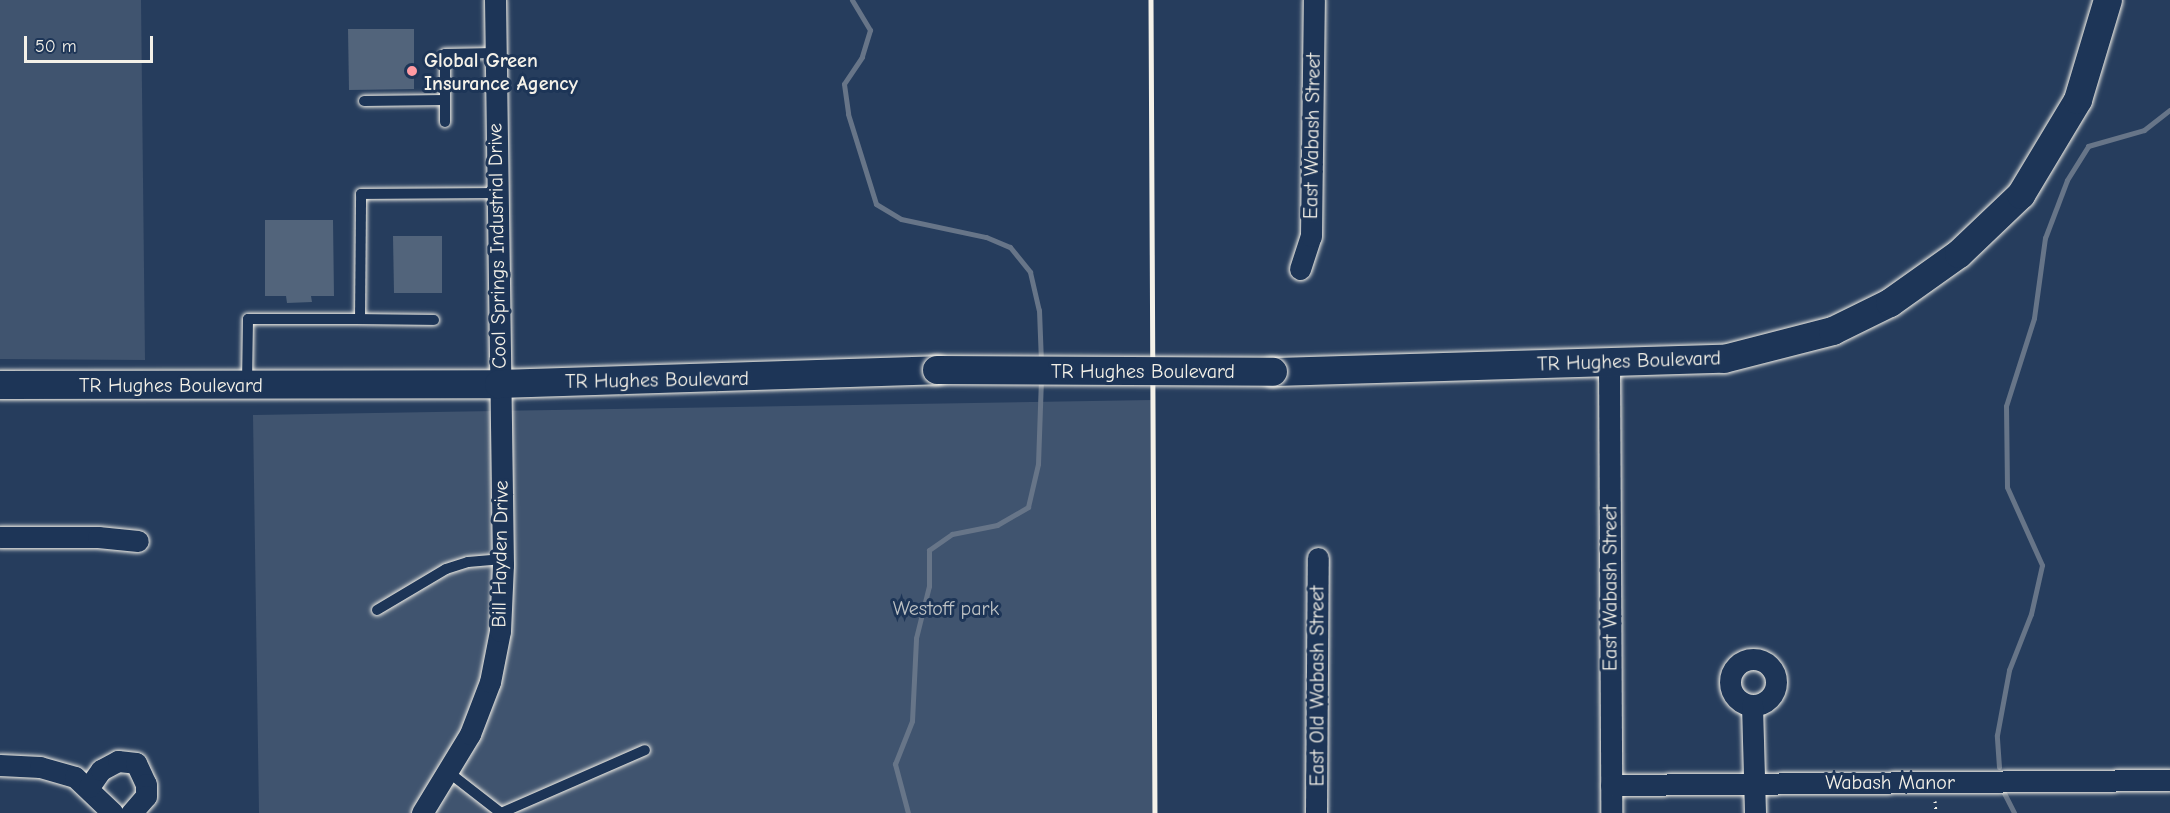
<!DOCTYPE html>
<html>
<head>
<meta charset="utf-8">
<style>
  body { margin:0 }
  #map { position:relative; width:2170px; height:813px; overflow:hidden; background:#263d5d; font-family:"Comic Neue",sans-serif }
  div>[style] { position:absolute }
  .green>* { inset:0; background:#40546f }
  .stream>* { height:5px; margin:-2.5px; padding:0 2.5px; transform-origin:2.5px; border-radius:2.5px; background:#677588 }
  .building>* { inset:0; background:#52647b }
  .path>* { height:3px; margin-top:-1.5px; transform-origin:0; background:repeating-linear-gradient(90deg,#f4f1e8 0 1.5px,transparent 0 6px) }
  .roads { filter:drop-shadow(0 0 2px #f4f1e8) drop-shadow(0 0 2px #f4f1e8) }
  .service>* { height:10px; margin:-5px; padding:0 5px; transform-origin:5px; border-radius:5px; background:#1d3557 }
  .minor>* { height:21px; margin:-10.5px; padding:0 10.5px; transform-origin:10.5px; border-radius:10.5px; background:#1d3557 }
  .minor>.ring { margin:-10.5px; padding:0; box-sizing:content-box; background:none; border:21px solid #1d3557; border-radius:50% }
  .secondary>* { height:28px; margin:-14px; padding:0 14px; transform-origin:14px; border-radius:14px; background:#1d3557 }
  .rail>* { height:4.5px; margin:-2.25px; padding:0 2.25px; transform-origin:2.25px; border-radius:2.25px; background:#f4f1e8 }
  .bridges { filter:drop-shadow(0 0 2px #f4f1e8) drop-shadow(0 0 2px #f4f1e8) }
  .secondary-bridge>* { height:28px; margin:-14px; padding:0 14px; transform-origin:14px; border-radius:14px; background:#1d3557 }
  .dots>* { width:16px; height:16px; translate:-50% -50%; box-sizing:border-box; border:3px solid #1d3557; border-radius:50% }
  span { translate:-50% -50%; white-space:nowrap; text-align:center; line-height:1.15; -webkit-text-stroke:6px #1d3557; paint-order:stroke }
  .poi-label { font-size:20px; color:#f4f1e8; font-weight:700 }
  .left { translate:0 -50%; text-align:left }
  .street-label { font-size:20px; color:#f4f1e8 }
  .park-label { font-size:20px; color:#bec2c4 }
  .scale { position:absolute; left:24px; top:36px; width:129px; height:27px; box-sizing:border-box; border:3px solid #f4f1e8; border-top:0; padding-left:8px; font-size:18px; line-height:21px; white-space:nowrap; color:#f4f1e8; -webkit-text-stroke:4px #1d3557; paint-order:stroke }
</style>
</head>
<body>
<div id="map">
  <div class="green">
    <div style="clip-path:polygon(0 0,141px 0,145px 360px,0 359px)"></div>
    <div style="clip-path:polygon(1152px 400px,1156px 813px,259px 813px,253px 415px)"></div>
  </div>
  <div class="stream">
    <div style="left:852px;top:0;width:35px;rotate:59deg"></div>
    <div style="left:870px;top:30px;width:28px;rotate:107deg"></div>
    <div style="left:862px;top:57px;width:32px;rotate:124deg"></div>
    <div style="left:844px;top:84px;width:30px;rotate:82deg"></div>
    <div style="left:848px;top:114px;width:94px;rotate:72.7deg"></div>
    <div style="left:876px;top:204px;width:29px;rotate:31deg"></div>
    <div style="left:901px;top:219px;width:87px;rotate:12deg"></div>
    <div style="left:986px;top:237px;width:26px;rotate:23deg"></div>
    <div style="left:1010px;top:247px;width:32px;rotate:51deg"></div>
    <div style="left:1030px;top:272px;width:39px;rotate:77deg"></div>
    <div style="left:1039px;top:310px;width:52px;rotate:87.8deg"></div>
    <div style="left:1999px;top:767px;width:32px;rotate:-94deg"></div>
    <div style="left:1997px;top:735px;width:66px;rotate:-79.5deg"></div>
    <div style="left:2009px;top:670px;width:60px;rotate:-68.6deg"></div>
    <div style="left:2031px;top:614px;width:50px;rotate:-77.3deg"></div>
    <div style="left:2042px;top:565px;width:85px;rotate:-114.2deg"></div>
    <div style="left:2007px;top:487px;width:81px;rotate:-90.7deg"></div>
    <div style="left:2006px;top:406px;width:92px;rotate:-72.3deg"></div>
    <div style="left:2034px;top:318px;width:81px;rotate:-82.2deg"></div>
    <div style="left:2045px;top:238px;width:62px;rotate:-69.2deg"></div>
    <div style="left:2067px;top:180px;width:40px;rotate:-58deg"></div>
    <div style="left:2088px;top:146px;width:58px;rotate:-15.9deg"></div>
    <div style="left:2144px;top:130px;width:33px;rotate:-38deg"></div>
    <div style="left:2001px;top:787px;width:29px;rotate:63deg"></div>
    <div style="left:908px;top:813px;width:51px;rotate:-104.9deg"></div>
    <div style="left:895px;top:764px;width:46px;rotate:-68.4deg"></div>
    <div style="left:912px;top:721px;width:83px;rotate:-87.2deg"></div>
    <div style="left:916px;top:638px;width:54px;rotate:-76deg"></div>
    <div style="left:929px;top:586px;width:36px;rotate:-90deg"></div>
    <div style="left:929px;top:550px;width:28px;rotate:-35deg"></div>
    <div style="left:952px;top:534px;width:46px;rotate:-11.3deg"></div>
    <div style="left:997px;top:525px;width:36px;rotate:-30deg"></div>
    <div style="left:1028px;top:507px;width:44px;rotate:-76.9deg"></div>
    <div style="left:1038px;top:464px;width:84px;rotate:-88deg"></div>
  </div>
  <div class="building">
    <div style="clip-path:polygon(348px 29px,414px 29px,414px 89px,349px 90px)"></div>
    <div style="clip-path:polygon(265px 220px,333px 220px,334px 296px,311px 296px,312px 302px,287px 303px,286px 296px,265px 296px)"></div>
    <div style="clip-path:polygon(393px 236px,442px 236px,442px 293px,394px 293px)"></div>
  </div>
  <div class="path">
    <div style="left:1935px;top:801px;width:12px;rotate:85deg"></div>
  </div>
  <div class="roads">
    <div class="service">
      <div style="left:364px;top:101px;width:81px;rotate:-0.7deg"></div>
      <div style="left:445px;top:122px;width:68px;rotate:-90deg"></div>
      <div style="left:445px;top:54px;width:50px;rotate:-1.1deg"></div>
      <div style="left:360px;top:319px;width:74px;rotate:0.8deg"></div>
      <div style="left:247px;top:383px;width:64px;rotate:-89.1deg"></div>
      <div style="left:248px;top:319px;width:112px"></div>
      <div style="left:360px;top:319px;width:125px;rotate:-89.5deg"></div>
      <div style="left:361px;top:194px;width:135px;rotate:-0.4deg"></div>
      <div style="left:377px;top:610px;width:80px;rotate:-30.7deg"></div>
      <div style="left:446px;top:569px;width:23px;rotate:-18deg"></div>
      <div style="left:468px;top:562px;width:35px;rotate:-5deg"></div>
      <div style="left:447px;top:771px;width:68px;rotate:37.9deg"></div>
      <div style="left:501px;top:813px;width:157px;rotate:-23.6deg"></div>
    </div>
    <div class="minor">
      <div style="left:1300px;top:269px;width:35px;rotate:-72deg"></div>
      <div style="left:1311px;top:236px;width:236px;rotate:-89.3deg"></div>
      <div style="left:1609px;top:363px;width:450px;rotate:89.7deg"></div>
      <div style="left:0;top:537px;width:98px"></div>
      <div style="left:98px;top:537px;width:40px;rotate:5.7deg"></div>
      <div class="ring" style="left:1730px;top:659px;width:25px;height:25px"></div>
      <div style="left:1752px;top:705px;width:108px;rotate:88.4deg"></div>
      <div style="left:0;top:765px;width:40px;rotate:2.9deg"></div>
      <div style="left:40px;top:767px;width:36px;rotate:16deg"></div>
      <div style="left:75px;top:777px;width:52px;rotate:43.5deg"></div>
      <div style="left:1611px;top:785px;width:559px;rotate:-0.51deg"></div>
      <div style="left:89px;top:787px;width:21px;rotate:-55deg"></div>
      <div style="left:101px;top:770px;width:19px;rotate:-28deg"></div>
      <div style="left:118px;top:761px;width:18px;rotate:6deg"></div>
      <div style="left:136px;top:763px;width:23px;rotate:65deg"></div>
      <div style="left:146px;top:784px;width:12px;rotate:90deg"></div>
      <div style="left:146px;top:796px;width:23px;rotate:131deg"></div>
      <div style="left:422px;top:813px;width:92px;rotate:-58.7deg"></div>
      <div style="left:470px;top:734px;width:56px;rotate:-69deg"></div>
      <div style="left:490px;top:682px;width:52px;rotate:-78.9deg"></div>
      <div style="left:500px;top:631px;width:66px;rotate:-87.4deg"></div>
      <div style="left:503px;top:565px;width:565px;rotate:-90.81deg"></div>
      <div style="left:1316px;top:813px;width:255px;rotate:-89.6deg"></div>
    </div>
    <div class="secondary">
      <div style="left:1273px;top:372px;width:451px;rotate:-1.7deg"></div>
      <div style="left:1724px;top:359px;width:113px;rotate:-14.4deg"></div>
      <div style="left:1833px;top:331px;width:64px;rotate:-26.2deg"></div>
      <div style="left:1890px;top:303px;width:85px;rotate:-35.4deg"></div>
      <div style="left:1959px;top:254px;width:86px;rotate:-43.6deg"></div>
      <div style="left:2021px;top:195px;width:111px;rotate:-59deg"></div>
      <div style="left:2078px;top:100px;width:104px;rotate:-73.3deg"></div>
      <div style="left:0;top:385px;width:499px;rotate:-0.1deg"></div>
      <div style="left:499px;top:384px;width:438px;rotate:-1.8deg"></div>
    </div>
  </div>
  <div class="rail">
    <div style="left:1151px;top:0;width:813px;rotate:89.72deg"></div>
  </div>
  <div class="bridges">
    <div class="secondary-bridge">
      <div style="left:937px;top:370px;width:336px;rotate:0.3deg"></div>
    </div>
  </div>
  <div class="dots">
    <div style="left:412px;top:71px;background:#ff9aa2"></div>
  </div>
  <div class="poi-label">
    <span class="left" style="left:424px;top:72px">Global Green<br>Insurance Agency</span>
  </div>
  <div class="street-label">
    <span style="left:1312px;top:136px;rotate:-89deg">East Wabash Street</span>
    <span style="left:497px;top:246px;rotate:-91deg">Cool Springs Industrial Drive</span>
    <span style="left:1629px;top:361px;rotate:-2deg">TR Hughes Boulevard</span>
    <span style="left:1143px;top:371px">TR Hughes Boulevard</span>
    <span style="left:657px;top:380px;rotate:-1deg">TR Hughes Boulevard</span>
    <span style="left:171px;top:385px">TR Hughes Boulevard</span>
    <span style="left:500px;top:554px;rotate:-89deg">Bill Hayden Drive</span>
    <span style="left:1610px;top:588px;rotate:-90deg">East Wabash Street</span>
    <span style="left:1317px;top:686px;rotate:-90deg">East Old Wabash Street</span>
    <span style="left:1890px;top:782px">Wabash Manor</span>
  </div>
  <div class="park-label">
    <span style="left:946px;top:608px">Westoff park</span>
  </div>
  <div class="scale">50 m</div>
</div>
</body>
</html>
